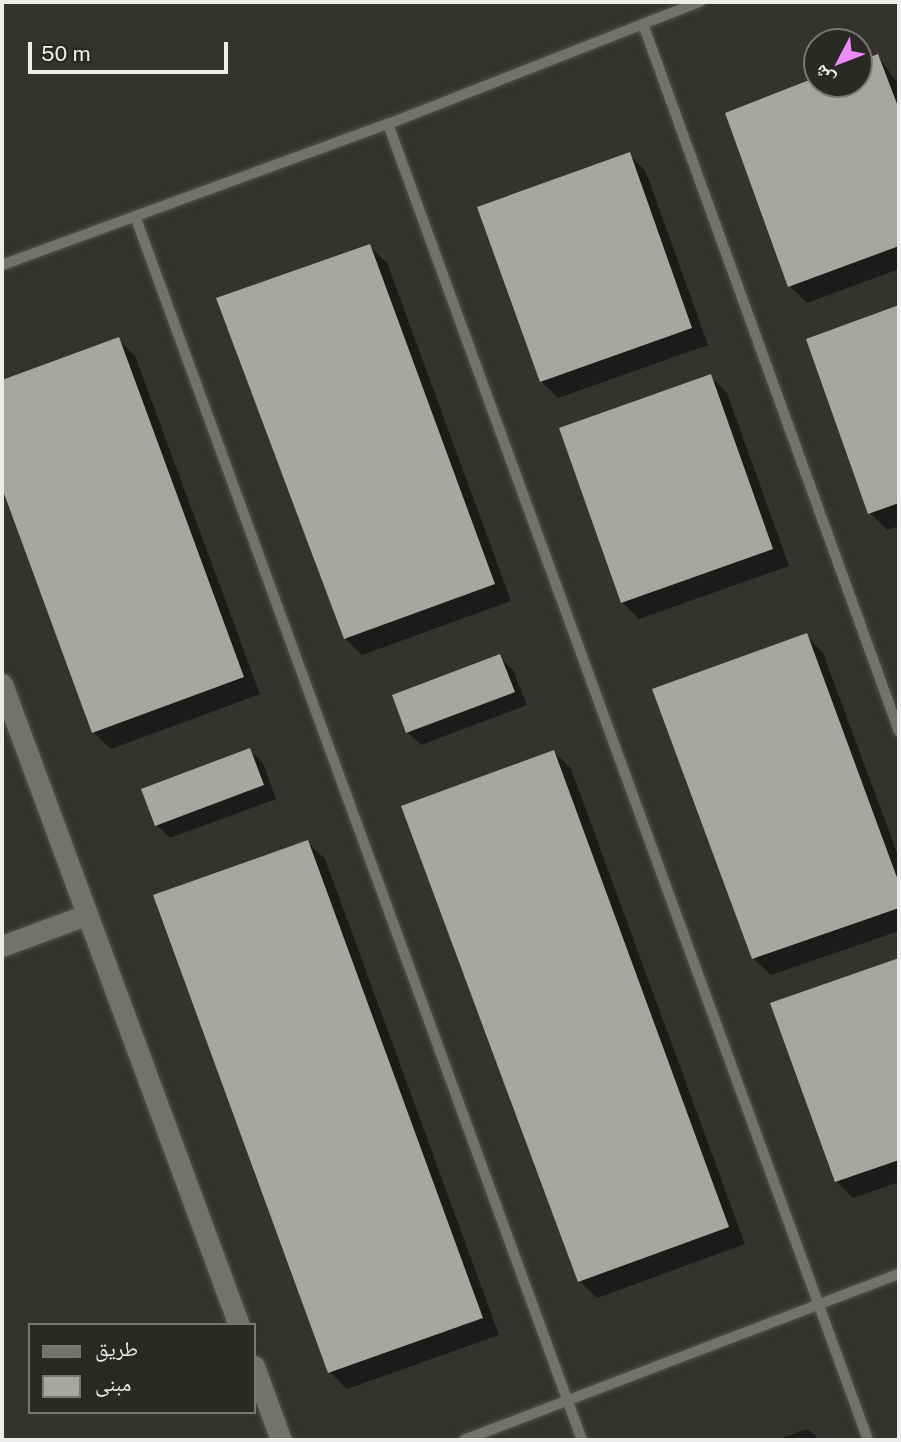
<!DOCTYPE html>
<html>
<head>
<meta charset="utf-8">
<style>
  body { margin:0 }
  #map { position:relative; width:901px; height:1442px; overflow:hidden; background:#353330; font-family:"Public Sans","Noto Naskh Arabic",sans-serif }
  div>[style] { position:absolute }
  .shadow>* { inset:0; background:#0007 }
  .building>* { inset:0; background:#a8a6a2 }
  .roads { filter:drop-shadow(0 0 2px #53524f) drop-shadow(0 0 2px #53524f) }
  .lane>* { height:10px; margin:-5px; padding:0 5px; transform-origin:5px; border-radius:5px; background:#74726e }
  .street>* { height:21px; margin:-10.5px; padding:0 10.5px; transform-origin:10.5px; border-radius:10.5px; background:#74726e }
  span { translate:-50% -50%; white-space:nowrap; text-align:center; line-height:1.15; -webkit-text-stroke:7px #2b2926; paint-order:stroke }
  .frame { position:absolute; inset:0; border:4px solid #eeedeb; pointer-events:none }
  .legend { position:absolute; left:28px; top:1323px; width:228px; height:91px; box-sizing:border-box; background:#2b2926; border:2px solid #797775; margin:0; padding:9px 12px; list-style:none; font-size:21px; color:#eeedeb }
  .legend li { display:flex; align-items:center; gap:14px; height:35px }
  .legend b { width:35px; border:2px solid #797775 }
  .north { position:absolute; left:803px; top:28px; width:70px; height:70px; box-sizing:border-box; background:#2b2926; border:2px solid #797775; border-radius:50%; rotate:228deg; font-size:19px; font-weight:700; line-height:28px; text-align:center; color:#eeedeb }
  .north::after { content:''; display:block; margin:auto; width:24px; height:32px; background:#ee8bf7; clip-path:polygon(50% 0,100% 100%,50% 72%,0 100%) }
  .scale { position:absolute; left:28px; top:42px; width:200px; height:32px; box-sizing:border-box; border:4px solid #eeedeb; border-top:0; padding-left:9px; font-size:21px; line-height:24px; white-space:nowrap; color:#eeedeb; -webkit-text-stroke:5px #2b2926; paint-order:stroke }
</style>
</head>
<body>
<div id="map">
  <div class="shadow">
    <div style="clip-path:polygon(878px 56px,899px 85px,899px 269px,807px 303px,790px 286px,727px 114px,817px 79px,859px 84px)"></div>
    <div style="clip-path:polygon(629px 154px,646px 172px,708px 345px,558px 398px,541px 381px)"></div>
    <div style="clip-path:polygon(369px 246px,387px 263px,511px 601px,362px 655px,345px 638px)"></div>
    <div style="clip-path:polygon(899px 307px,899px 526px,887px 530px,870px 513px,808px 340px)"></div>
    <div style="clip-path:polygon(118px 339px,135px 356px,260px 694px,111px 749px,93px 732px,2px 483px,2px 382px)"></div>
    <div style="clip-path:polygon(710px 376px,727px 393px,789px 566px,639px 619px,622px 602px)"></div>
    <div style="clip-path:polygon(806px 635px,823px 653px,899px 858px,899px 931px,771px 975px,753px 958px)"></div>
    <div style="clip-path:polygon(500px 657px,513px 670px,527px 705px,421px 745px,407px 732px)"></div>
    <div style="clip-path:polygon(249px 750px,263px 763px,276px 799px,170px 838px,157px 825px)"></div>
    <div style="clip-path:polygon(554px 752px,571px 769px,745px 1244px,597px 1298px,580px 1281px)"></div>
    <div style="clip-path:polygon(307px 842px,325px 859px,499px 1335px,347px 1389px,330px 1372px)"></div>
    <div style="clip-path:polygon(899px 960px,899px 1182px,853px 1198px,836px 1181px,772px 1004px)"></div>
    <div style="clip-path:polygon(808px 1429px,820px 1440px,776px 1440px)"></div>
  </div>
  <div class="building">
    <div style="clip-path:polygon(878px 54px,899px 109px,899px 246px,788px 287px,725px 113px,817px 77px,817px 84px,859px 84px,859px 61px)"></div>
    <div style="clip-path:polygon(630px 152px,692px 328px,540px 382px,477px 207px)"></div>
    <div style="clip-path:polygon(370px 244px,495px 584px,344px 639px,216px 298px)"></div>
    <div style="clip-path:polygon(899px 305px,899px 503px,868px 514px,806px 339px)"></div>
    <div style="clip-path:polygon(119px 337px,244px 677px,92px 733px,2px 488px,2px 380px)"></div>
    <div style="clip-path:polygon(711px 374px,773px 549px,621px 603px,559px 428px)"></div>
    <div style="clip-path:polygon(807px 633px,899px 883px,899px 908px,752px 959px,652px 689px)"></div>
    <div style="clip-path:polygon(500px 654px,515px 692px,406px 733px,392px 695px)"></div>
    <div style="clip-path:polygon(250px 748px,264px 785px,155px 826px,141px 789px)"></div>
    <div style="clip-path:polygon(554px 750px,729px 1227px,578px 1282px,401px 806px)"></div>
    <div style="clip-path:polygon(308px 840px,483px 1318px,328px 1373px,153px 895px)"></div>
    <div style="clip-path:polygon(899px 958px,899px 1160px,835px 1182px,770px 1003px)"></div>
  </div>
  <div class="roads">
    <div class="lane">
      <div style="left:643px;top:24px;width:752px;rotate:70.1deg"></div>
      <div style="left:388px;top:124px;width:335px;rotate:-21.4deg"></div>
      <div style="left:135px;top:216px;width:1303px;rotate:69.94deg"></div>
      <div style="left:2px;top:265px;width:411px;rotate:-20.1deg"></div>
      <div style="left:388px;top:124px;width:1401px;rotate:69.96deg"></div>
      <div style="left:464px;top:1440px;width:466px;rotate:-20.9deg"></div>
    </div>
    <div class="street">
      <div style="left:2px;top:684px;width:683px;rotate:69.71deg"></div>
      <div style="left:2px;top:946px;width:90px;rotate:-20.3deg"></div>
      <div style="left:254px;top:1366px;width:79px;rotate:70deg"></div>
    </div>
  </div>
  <div class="frame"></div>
  <ul class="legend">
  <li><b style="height:9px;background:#74726e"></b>طريق</li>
  <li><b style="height:19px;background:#a8a6a2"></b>مبنى</li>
  </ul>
  <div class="north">ش</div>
  <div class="scale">50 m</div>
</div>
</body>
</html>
